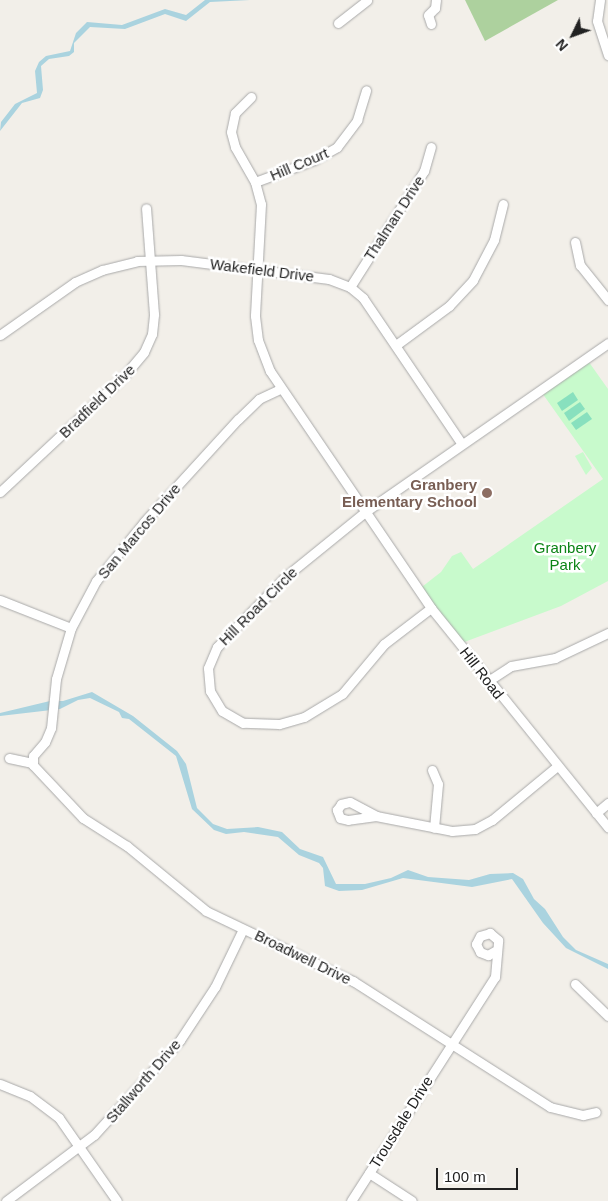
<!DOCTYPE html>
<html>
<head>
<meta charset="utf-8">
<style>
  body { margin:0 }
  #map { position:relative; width:608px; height:1201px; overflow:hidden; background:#f2efe9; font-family:Helvetica,sans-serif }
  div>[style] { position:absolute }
  .forest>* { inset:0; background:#add19e }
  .park>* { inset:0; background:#c8facc }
  .pitch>* { inset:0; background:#88e0be }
  .water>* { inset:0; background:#aad3df }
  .roads { filter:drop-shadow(0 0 1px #a9a9a9) drop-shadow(0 0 1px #a9a9a9) }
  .minor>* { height:9px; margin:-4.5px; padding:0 4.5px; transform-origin:4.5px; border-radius:4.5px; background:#fff }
  .dots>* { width:14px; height:14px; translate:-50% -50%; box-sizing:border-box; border:2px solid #fff; border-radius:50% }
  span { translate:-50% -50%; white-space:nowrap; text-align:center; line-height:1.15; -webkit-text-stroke:5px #fff; paint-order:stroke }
  .street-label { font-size:15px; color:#222 }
  .education-label { font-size:15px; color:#785e54; font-weight:700 }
  .right { translate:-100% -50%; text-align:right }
  .park-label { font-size:15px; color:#0c8416 }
  .north { position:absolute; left:548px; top:10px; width:50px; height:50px; -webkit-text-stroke:4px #fff; paint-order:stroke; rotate:228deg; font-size:14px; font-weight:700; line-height:20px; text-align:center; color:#222 }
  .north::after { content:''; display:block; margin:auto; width:18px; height:22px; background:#222; clip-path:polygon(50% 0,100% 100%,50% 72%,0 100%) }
  .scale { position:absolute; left:436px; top:1168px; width:82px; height:22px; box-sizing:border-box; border:2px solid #222; border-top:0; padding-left:6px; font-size:15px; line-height:18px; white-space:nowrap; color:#222; -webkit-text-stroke:4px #fff; paint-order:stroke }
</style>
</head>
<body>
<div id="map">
  <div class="forest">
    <div style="clip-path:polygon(465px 0,558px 0,485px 41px)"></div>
  </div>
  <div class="park">
    <div style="clip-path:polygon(586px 358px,608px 389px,608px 581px,561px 606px,459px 644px,418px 590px,441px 572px,452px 556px,461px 552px,473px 569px,603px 479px,540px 390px)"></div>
    <div style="clip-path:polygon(583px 452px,592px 468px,586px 475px,575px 456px)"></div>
  </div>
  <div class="pitch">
    <div style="clip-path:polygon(573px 392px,578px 400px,562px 411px,557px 403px)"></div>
    <div style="clip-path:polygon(580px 402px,585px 409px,569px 421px,564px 413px)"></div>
    <div style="clip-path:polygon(587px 412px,592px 419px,576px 430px,571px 423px)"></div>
  </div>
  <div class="water">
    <div style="clip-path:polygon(205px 0,250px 0,210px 2px,186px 21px,165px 14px,125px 29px,90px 27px,74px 43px,74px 52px,69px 56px,49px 59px,41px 66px,43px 90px,40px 98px,22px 103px,0 131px,1px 122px,15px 104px,37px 93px,35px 71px,39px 62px,46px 56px,70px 51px,76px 33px,87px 22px,122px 25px,165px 9px,186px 15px)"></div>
    <div style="clip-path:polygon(92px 692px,133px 716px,177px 751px,186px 764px,197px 808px,213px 824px,227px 829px,258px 827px,282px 832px,300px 849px,323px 857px,336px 884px,365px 884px,391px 878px,408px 870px,428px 877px,469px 880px,490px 874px,513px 873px,523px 879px,534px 899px,545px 909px,563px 937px,576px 950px,608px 964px,608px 969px,566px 948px,543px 923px,512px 879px,472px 887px,403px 878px,362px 890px,339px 891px,325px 886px,323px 868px,319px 863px,299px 855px,278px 837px,244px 832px,226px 834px,214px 830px,192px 809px,176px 756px,129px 719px,122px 718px,119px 712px,90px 698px,78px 700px,60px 709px,0 716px,0 713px,50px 701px,63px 701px)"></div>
  </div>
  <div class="roads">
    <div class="minor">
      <div style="left:600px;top:0;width:21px;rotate:98deg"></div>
      <div style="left:597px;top:21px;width:36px;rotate:72deg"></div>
      <div style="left:338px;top:23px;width:37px;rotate:-38deg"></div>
      <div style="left:431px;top:24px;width:9px;rotate:-108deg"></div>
      <div style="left:428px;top:15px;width:10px;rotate:-45deg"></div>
      <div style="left:435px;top:8px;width:8px;rotate:-83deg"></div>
      <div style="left:251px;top:97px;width:23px;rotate:135deg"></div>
      <div style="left:235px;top:113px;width:19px;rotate:102deg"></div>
      <div style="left:231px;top:132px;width:16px;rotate:75deg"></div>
      <div style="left:235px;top:147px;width:40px;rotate:60.3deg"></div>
      <div style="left:255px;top:182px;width:23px;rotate:75deg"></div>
      <div style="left:261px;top:204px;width:112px;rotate:93.1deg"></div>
      <div style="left:255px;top:316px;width:24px;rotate:83deg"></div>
      <div style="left:258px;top:340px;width:33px;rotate:69deg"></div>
      <div style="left:270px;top:371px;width:287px;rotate:55.8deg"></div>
      <div style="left:431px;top:608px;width:282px;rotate:51.1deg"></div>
      <div style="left:255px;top:182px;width:63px;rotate:-20.4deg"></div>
      <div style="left:314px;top:160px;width:26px;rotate:-29deg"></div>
      <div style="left:337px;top:147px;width:34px;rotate:-53deg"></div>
      <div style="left:357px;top:120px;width:31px;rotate:-73deg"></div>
      <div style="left:575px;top:242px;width:24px;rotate:78deg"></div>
      <div style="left:580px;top:265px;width:45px;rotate:51.3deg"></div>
      <div style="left:350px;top:287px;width:138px;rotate:-57.5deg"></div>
      <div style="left:424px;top:171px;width:25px;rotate:-74deg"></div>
      <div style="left:0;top:335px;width:92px;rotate:-35.2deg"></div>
      <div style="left:75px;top:282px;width:30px;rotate:-24deg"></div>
      <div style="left:102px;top:270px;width:36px;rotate:-14deg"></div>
      <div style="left:137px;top:261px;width:44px;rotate:-1.3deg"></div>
      <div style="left:181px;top:260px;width:149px;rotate:7.3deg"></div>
      <div style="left:329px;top:279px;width:22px;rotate:21deg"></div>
      <div style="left:350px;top:287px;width:17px;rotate:40deg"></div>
      <div style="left:363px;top:298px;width:176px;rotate:55.9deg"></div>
      <div style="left:396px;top:345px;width:66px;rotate:-36.3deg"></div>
      <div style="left:449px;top:306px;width:35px;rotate:-47deg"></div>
      <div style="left:473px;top:280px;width:45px;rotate:-62.3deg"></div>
      <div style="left:494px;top:240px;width:37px;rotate:-76deg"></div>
      <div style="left:280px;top:389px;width:23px;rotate:155deg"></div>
      <div style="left:259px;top:399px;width:29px;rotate:136deg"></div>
      <div style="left:238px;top:419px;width:139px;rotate:132.4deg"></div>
      <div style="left:144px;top:522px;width:76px;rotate:129.1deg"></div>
      <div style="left:96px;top:581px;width:53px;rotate:118deg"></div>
      <div style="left:71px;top:628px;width:53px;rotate:106.4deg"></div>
      <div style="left:56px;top:679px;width:49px;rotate:95.8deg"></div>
      <div style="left:51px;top:728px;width:15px;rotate:113deg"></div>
      <div style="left:45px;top:742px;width:18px;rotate:131deg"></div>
      <div style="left:33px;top:756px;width:9px;rotate:90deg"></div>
      <div style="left:33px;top:765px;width:73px;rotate:46.7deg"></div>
      <div style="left:83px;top:818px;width:52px;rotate:32.5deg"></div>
      <div style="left:127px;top:846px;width:102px;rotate:39.4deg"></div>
      <div style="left:206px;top:911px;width:163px;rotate:25.5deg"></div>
      <div style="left:353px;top:981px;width:234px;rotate:32.6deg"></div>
      <div style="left:550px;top:1107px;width:34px;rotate:14deg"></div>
      <div style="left:583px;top:1115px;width:13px;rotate:-13deg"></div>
      <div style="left:0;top:492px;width:170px;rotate:-43.1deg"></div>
      <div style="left:124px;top:376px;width:31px;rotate:-50deg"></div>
      <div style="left:144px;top:352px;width:20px;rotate:-66deg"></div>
      <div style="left:152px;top:334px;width:20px;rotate:-84deg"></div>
      <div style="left:154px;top:314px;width:106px;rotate:-94.3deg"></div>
      <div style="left:0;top:600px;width:76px;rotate:21.5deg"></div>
      <div style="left:431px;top:608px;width:59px;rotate:142.5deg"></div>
      <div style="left:384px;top:644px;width:65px;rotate:130deg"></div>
      <div style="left:342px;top:694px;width:44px;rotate:148.8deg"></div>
      <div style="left:304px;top:717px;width:26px;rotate:164deg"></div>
      <div style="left:279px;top:724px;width:36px;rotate:-178deg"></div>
      <div style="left:243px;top:723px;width:24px;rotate:-150deg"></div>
      <div style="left:222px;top:711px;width:23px;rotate:-121deg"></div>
      <div style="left:210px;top:691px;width:23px;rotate:-95deg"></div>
      <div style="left:208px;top:668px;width:23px;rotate:-67deg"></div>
      <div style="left:217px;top:647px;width:98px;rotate:-45.8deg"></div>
      <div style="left:285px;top:577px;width:103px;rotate:-39.1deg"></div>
      <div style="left:365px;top:512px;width:296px;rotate:-34.8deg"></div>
      <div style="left:488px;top:681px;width:27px;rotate:-33deg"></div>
      <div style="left:511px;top:666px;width:45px;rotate:-10.3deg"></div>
      <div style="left:555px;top:658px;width:59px;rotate:-25.3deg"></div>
      <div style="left:9px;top:758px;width:24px;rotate:12deg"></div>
      <div style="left:432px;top:770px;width:15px;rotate:67deg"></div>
      <div style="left:438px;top:784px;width:44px;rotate:95.2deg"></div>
      <div style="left:596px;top:813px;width:16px;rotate:-40deg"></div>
      <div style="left:376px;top:816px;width:28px;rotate:172deg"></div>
      <div style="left:348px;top:820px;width:8px;rotate:-166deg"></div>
      <div style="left:340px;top:818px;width:9px;rotate:-111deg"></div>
      <div style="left:337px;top:810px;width:7px;rotate:-56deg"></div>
      <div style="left:341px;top:804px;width:9px;rotate:-13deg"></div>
      <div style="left:350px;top:802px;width:30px;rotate:28deg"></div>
      <div style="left:376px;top:816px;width:77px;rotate:11.2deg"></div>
      <div style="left:452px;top:831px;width:23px;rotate:-5deg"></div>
      <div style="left:475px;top:829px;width:19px;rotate:-28deg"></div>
      <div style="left:492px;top:820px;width:83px;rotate:-39.6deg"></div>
      <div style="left:575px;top:984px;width:46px;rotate:44.1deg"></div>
      <div style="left:0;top:1084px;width:32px;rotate:22deg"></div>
      <div style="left:30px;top:1096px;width:36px;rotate:37deg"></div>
      <div style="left:59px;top:1118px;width:101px;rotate:55.1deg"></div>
      <div style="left:369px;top:1173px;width:51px;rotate:33.1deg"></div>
      <div style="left:6px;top:1201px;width:110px;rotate:-36.9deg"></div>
      <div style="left:94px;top:1135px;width:128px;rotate:-47.8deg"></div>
      <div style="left:180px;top:1040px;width:64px;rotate:-56.6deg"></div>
      <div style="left:215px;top:987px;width:64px;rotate:-64.2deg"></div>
      <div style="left:351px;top:1201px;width:266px;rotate:-57.3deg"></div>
      <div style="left:495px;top:977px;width:37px;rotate:-85deg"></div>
      <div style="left:498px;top:940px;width:11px;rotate:-139deg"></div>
      <div style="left:490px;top:933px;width:10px;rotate:163deg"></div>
      <div style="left:480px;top:936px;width:9px;rotate:117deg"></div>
      <div style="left:476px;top:944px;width:9px;rotate:63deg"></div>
      <div style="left:480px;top:952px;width:9px;rotate:21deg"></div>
      <div style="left:488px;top:955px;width:8px;rotate:-30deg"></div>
    </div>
  </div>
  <div class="dots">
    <div style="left:487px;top:493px;background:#8d6e63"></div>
  </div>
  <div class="street-label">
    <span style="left:299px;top:164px;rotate:-23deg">Hill Court</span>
    <span style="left:394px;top:218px;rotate:-57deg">Thalman Drive</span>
    <span style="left:262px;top:270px;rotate:7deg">Wakefield Drive</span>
    <span style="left:97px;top:401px;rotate:-44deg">Bradfield Drive</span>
    <span style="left:139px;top:531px;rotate:-50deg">San Marcos Drive</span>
    <span style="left:258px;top:606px;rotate:-45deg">Hill Road Circle</span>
    <span style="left:482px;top:673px;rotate:52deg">Hill Road</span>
    <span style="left:303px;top:957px;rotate:26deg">Broadwell Drive</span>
    <span style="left:143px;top:1081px;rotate:-49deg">Stallworth Drive</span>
    <span style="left:401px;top:1122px;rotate:-58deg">Trousdale Drive</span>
  </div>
  <div class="education-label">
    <span class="right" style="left:477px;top:493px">Granbery<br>Elementary School</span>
  </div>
  <div class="park-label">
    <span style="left:565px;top:556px">Granbery<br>Park</span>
  </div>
  <div class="north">N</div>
  <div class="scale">100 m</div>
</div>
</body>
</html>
